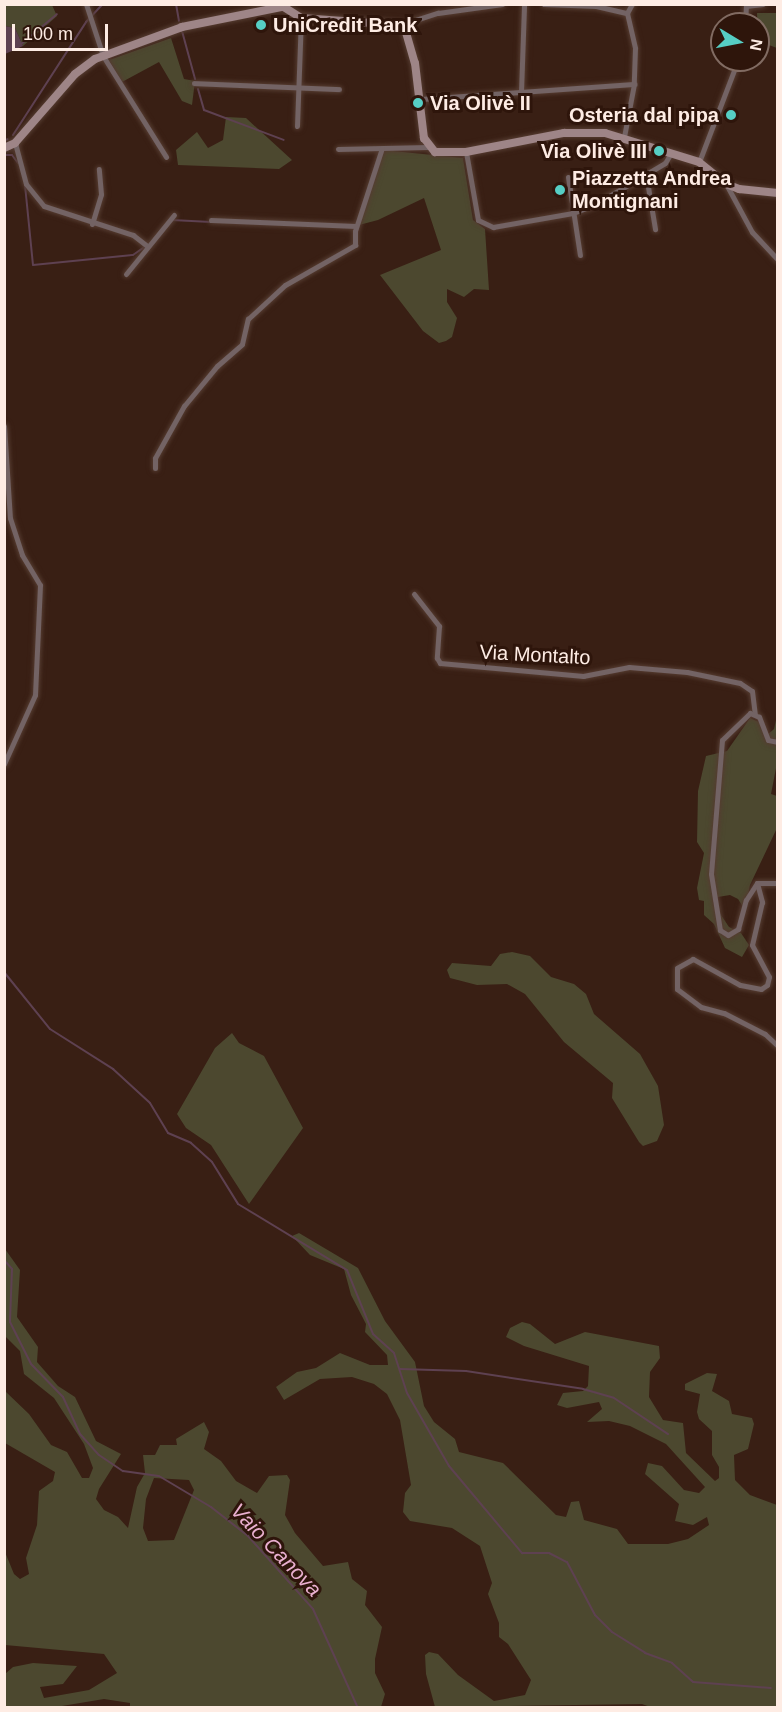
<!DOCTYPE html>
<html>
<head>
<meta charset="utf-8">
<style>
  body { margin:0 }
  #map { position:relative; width:782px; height:1712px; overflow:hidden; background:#391f14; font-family:Arial,sans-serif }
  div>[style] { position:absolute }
  .green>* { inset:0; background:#4c482f }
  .water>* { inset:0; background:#5e4151 }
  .stream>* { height:2px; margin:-1px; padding:0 1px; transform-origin:1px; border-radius:1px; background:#5e4151 }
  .roads { filter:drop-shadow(0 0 2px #553c31) drop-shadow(0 0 2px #553c31) }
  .street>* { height:5px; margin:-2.5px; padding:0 2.5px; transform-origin:2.5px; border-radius:2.5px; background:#736364 }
  .secondary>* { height:8px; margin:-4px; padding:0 4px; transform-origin:4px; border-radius:4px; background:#9e8587 }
  .dots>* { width:16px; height:16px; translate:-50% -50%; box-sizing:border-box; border:3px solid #2e150b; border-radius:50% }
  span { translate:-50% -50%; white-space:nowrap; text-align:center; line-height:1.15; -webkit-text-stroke:6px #2e150b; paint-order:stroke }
  .poi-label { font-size:20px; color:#feece4; font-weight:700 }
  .left { translate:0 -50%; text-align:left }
  .right { translate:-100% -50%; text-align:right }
  .street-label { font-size:20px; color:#feece4 }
  .water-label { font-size:21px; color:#e9afcf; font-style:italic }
  .frame { position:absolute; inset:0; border:6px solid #feece4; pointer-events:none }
  .north { position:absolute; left:710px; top:12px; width:60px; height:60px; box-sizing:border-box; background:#2e150b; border:2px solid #816b62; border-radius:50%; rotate:100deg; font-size:16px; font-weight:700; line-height:24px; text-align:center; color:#feece4 }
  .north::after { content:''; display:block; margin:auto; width:21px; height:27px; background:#56cec4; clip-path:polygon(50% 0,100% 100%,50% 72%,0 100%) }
  .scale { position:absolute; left:12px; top:24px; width:96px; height:27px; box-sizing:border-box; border:3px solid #feece4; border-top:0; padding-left:8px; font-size:18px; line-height:21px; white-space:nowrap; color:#feece4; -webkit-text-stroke:4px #2e150b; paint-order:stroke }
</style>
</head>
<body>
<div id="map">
  <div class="green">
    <div style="clip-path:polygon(5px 5px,52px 5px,57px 16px,23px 46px,15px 28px,5px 26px)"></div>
    <div style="clip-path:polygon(757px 13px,777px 13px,777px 48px,758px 41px)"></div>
    <div style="clip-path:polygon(171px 38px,184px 79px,195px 81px,192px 105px,182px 101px,159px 62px,122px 82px,109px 60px)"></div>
    <div style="clip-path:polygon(226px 117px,246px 118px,292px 160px,279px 169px,178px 165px,176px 150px,197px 132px,208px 148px,223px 140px)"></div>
    <div style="clip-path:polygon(383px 150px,463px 158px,473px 220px,485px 229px,489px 290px,474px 289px,464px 297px,447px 289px,447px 302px,457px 318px,452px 337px,446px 341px,439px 343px,423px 331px,380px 275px,441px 250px,424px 198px,378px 220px,359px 225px)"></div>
    <div style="clip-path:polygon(777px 716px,777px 763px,771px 794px,777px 796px,777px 828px,750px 885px,745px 910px,738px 899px,730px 895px,718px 897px,713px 903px,729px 927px,741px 933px,749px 945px,742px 957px,725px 948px,714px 924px,704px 915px,704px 901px,699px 900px,697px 888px,704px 853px,697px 842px,698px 791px,706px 756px,727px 751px,750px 718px,761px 723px,765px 737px,774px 729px)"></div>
    <div style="clip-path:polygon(512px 952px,530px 956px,551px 977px,574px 984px,586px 994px,594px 1014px,640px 1054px,658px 1086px,664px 1125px,657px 1141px,643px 1146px,639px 1142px,612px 1098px,613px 1083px,564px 1042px,525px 994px,507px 984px,477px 985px,450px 978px,447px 970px,452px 963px,491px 966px,500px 954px)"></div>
    <div style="clip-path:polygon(232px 1033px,239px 1043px,264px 1056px,303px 1128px,249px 1204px,211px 1145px,186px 1128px,177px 1114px,215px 1048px)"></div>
    <div style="clip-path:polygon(299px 1233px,358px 1268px,385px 1321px,415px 1362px,424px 1406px,434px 1422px,455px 1439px,459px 1452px,503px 1463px,556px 1515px,566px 1517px,571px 1502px,579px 1501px,584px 1520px,617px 1529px,628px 1544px,668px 1544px,688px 1539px,709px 1525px,707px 1517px,693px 1525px,675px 1521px,679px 1504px,645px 1474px,648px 1463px,662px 1466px,684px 1490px,699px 1493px,705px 1487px,666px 1444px,630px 1426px,609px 1421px,587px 1422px,602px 1409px,599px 1402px,567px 1408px,557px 1405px,563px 1393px,583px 1391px,588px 1386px,589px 1366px,524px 1346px,506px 1337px,510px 1328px,522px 1322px,530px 1324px,555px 1344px,585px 1332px,659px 1346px,660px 1358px,650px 1372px,649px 1397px,663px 1420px,683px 1423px,686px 1453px,715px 1481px,719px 1478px,719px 1467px,712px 1455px,712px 1431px,699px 1419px,697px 1412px,700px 1394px,685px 1390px,685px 1384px,707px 1373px,717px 1374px,712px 1391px,729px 1401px,732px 1414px,752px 1418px,754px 1424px,748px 1449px,734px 1455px,735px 1480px,750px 1495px,777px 1505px,777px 1707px,653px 1708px,642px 1704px,435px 1707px,426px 1674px,425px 1655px,429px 1652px,438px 1654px,458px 1675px,494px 1701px,525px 1695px,531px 1680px,508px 1644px,499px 1637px,499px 1623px,488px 1594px,492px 1583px,480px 1546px,452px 1528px,410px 1521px,403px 1512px,405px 1493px,411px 1485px,400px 1420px,387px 1394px,374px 1384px,352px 1377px,320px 1379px,284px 1400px,276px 1387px,297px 1372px,316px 1368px,340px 1353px,370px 1365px,388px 1365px,387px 1355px,365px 1332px,366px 1324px,351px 1295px,344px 1269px,310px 1255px,292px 1236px)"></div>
    <div style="clip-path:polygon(evenodd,5px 1249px,20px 1270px,17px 1317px,38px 1347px,37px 1362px,58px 1386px,75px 1397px,96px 1441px,121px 1454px,99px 1489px,96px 1499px,104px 1510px,118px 1517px,128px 1528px,137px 1487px,145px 1473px,143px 1455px,155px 1455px,160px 1445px,177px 1445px,176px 1439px,204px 1422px,209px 1432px,204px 1449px,221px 1461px,236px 1481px,257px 1493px,269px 1476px,287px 1475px,290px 1480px,285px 1515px,295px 1533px,323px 1566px,348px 1562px,352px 1579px,367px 1591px,365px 1605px,382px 1627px,375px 1659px,375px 1673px,385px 1694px,381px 1707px,130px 1708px,130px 1703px,104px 1699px,56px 1707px,5px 1706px,5px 1674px,13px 1667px,33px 1663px,77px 1666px,63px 1684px,40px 1687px,44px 1698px,89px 1690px,117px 1673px,104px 1654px,5px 1645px,5px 1552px,14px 1574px,20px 1579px,29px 1574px,26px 1558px,37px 1525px,39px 1491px,53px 1481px,55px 1472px,5px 1443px,5px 1391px,29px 1414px,51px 1445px,67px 1452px,82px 1478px,89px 1478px,93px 1468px,84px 1444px,54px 1398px,24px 1374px,20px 1351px,5px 1336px,5px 1249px,154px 1478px,189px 1480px,194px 1490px,174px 1540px,148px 1541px,143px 1528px,146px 1499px,154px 1478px)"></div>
  </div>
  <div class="water">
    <div style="clip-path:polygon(5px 26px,15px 28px,23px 46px,5px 54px)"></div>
  </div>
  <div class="stream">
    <div style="left:176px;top:4px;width:17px;rotate:80deg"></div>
    <div style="left:182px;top:31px;width:50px;rotate:74.8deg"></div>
    <div style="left:20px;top:45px;width:48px;rotate:-40deg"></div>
    <div style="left:198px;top:89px;width:22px;rotate:74deg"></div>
    <div style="left:204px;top:110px;width:85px;rotate:20.6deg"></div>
    <div style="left:13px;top:135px;width:135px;rotate:-57.1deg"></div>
    <div style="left:86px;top:22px;width:25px;rotate:-47deg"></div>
    <div style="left:4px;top:141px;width:4px;rotate:-27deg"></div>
    <div style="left:4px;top:155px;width:8px"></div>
    <div style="left:12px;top:155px;width:10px;rotate:53deg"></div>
    <div style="left:25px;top:185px;width:80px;rotate:84.3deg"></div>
    <div style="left:33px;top:265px;width:100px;rotate:-5.7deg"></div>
    <div style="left:133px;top:255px;width:16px;rotate:-35deg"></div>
    <div style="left:172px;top:220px;width:39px;rotate:3deg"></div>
    <div style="left:4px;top:972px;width:73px;rotate:51.1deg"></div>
    <div style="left:50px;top:1029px;width:75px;rotate:32.4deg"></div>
    <div style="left:113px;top:1069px;width:50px;rotate:42.6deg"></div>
    <div style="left:150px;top:1103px;width:35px;rotate:59deg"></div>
    <div style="left:168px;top:1133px;width:25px;rotate:23deg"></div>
    <div style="left:191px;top:1143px;width:28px;rotate:42deg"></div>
    <div style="left:212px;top:1162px;width:49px;rotate:58.2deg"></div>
    <div style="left:238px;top:1204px;width:127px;rotate:31.2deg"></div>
    <div style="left:347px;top:1270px;width:69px;rotate:67.9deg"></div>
    <div style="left:373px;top:1334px;width:28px;rotate:42deg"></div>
    <div style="left:394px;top:1353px;width:42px;rotate:72deg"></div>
    <div style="left:407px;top:1393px;width:84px;rotate:60.1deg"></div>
    <div style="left:449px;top:1466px;width:114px;rotate:50deg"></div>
    <div style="left:522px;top:1553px;width:27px"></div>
    <div style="left:549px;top:1553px;width:20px;rotate:27deg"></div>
    <div style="left:567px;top:1562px;width:60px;rotate:62.2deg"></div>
    <div style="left:595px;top:1615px;width:24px;rotate:45deg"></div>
    <div style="left:612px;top:1632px;width:39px;rotate:32deg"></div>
    <div style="left:645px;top:1653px;width:29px;rotate:20deg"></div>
    <div style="left:672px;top:1663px;width:28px;rotate:42deg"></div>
    <div style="left:693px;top:1682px;width:78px;rotate:4.4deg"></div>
    <div style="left:4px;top:1260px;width:12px;rotate:48deg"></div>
    <div style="left:12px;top:1269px;width:53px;rotate:92.2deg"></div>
    <div style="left:10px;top:1322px;width:47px;rotate:63.4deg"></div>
    <div style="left:31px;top:1364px;width:46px;rotate:45.9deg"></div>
    <div style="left:63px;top:1397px;width:41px;rotate:65.3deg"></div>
    <div style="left:80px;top:1434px;width:28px;rotate:48deg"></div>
    <div style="left:99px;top:1455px;width:29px;rotate:34deg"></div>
    <div style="left:123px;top:1471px;width:36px;rotate:8deg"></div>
    <div style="left:159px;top:1476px;width:61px;rotate:30.8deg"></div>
    <div style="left:211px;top:1507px;width:47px;rotate:38.1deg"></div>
    <div style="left:248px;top:1536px;width:98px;rotate:48.3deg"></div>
    <div style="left:313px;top:1609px;width:109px;rotate:65.6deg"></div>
    <div style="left:400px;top:1369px;width:66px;rotate:1.7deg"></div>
    <div style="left:466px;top:1371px;width:118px;rotate:8.7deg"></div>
    <div style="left:583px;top:1389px;width:32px;rotate:16deg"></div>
    <div style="left:614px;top:1398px;width:65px;rotate:33.7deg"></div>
  </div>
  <div class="roads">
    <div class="street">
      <div style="left:86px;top:4px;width:55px;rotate:71.9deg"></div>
      <div style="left:103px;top:56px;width:119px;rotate:58deg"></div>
      <div style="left:544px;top:4px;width:52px;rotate:2.2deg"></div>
      <div style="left:596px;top:6px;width:32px;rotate:13deg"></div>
      <div style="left:627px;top:13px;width:36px;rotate:77deg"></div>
      <div style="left:635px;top:48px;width:36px;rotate:92deg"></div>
      <div style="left:634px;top:84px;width:54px;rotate:100.7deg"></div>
      <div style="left:746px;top:6px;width:17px;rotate:-7deg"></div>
      <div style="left:627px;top:13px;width:10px;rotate:-61deg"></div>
      <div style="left:745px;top:24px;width:20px;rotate:-87deg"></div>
      <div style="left:400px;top:25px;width:40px;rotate:-18deg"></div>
      <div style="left:438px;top:13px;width:65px;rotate:-8deg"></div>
      <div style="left:194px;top:83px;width:145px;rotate:2.4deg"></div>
      <div style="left:521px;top:92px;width:88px;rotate:-88deg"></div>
      <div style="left:420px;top:99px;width:215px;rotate:-4deg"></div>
      <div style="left:297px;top:126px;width:108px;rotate:-87.9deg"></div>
      <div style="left:15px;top:143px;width:42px;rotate:75deg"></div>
      <div style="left:26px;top:184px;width:28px;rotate:51deg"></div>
      <div style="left:44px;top:206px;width:94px;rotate:18deg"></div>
      <div style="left:133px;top:235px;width:18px;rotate:38deg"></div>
      <div style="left:338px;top:149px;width:90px;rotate:-1.3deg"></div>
      <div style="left:466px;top:152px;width:69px;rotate:80deg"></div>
      <div style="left:478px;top:220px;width:17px;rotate:25deg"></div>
      <div style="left:493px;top:227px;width:81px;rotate:-9.9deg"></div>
      <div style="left:573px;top:213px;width:22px;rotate:-21deg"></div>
      <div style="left:594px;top:205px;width:82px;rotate:-30.6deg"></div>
      <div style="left:665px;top:163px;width:12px;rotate:-59deg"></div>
      <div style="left:699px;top:162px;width:109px;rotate:-69.1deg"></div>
      <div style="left:646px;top:175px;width:55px;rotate:80.5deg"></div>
      <div style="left:568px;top:177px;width:79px;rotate:81.3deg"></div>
      <div style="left:726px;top:184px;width:55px;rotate:61.6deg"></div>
      <div style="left:752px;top:232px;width:38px;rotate:47deg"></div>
      <div style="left:211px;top:220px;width:145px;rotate:2.4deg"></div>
      <div style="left:92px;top:224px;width:31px;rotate:-73deg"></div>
      <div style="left:101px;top:194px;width:25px;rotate:-95deg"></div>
      <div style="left:126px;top:274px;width:76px;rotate:-50.9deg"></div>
      <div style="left:4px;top:426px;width:92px;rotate:86.3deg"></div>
      <div style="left:10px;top:518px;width:39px;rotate:72deg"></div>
      <div style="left:22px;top:555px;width:35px;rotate:59deg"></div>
      <div style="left:40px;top:585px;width:110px;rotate:92.6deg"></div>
      <div style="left:35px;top:695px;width:76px;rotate:114.2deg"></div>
      <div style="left:155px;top:468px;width:10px;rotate:-90deg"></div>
      <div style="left:155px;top:458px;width:60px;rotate:-60.9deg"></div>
      <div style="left:184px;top:406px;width:52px;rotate:-50.5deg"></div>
      <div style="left:217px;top:366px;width:33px;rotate:-41deg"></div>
      <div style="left:242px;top:344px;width:26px;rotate:-77deg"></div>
      <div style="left:248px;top:319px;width:50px;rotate:-42.6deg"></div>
      <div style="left:285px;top:285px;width:81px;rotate:-29.7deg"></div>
      <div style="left:355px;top:245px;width:14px;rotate:-90deg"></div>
      <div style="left:355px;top:231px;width:87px;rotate:-72deg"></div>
      <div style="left:414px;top:594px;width:41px;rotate:52deg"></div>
      <div style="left:439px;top:626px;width:32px;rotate:94deg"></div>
      <div style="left:437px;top:658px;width:6px;rotate:59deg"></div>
      <div style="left:440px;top:663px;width:144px;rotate:5.2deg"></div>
      <div style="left:583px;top:676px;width:47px;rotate:-11.1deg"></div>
      <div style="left:629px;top:667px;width:58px;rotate:4.9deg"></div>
      <div style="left:687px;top:672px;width:54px;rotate:11.7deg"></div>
      <div style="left:740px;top:683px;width:14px;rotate:34deg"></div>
      <div style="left:752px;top:691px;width:23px;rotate:83deg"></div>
      <div style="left:778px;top:742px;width:10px;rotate:-169deg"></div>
      <div style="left:768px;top:740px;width:25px;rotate:-111deg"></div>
      <div style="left:759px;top:717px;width:10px;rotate:-156deg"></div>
      <div style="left:750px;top:713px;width:39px;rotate:136deg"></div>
      <div style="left:722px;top:740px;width:134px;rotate:94.7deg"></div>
      <div style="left:711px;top:874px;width:57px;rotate:80.9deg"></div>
      <div style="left:720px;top:930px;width:9px;rotate:32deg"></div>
      <div style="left:728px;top:935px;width:12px;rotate:-31deg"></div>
      <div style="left:738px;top:929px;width:30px;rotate:-75deg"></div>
      <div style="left:746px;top:900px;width:20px;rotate:-57deg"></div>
      <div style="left:757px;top:883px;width:21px"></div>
      <div style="left:757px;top:883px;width:20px;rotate:75deg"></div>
      <div style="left:762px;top:902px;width:44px;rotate:103.1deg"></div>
      <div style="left:752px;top:945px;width:36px;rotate:62deg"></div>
      <div style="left:769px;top:977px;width:8px;rotate:104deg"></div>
      <div style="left:767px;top:985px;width:7px;rotate:146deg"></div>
      <div style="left:761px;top:989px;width:21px;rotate:-169deg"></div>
      <div style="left:740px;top:985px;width:54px;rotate:-151deg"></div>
      <div style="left:693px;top:959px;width:18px;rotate:151deg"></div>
      <div style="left:677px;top:968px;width:21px;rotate:90deg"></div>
      <div style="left:677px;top:989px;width:30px;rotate:37deg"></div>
      <div style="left:701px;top:1007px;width:24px;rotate:15deg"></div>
      <div style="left:724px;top:1013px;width:46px;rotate:27.1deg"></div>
      <div style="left:765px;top:1034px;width:18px;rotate:43deg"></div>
    </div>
    <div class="secondary">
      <div style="left:279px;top:4px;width:26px;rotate:32deg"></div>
      <div style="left:301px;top:18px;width:99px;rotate:4deg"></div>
      <div style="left:400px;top:25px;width:6px;rotate:39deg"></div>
      <div style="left:405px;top:29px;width:35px;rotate:74deg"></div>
      <div style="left:415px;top:63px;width:76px;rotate:83.2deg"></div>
      <div style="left:424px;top:138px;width:18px;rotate:52deg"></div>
      <div style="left:435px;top:152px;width:31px"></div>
      <div style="left:466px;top:152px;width:100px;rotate:-11deg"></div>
      <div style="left:564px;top:133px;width:41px"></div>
      <div style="left:605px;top:133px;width:98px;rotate:17.1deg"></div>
      <div style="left:699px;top:162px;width:35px;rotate:39deg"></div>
      <div style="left:726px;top:184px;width:14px;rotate:21deg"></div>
      <div style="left:739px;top:189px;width:39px;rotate:6deg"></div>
      <div style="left:4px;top:148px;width:12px;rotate:-24deg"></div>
      <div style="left:15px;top:143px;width:91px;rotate:-49deg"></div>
      <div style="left:75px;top:74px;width:25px;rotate:-37deg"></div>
      <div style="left:95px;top:59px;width:93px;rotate:-20.2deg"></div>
      <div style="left:182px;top:27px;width:101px;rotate:-11.4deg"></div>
    </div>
  </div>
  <div class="dots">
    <div style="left:261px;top:25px;background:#56cec4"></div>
    <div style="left:418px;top:103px;background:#56cec4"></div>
    <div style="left:731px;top:115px;background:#56cec4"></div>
    <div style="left:659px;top:151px;background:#56cec4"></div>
    <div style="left:560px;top:190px;background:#56cec4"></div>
  </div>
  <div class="poi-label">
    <span class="left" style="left:273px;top:25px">UniCredit Bank</span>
    <span class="left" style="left:430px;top:103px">Via Olivè II</span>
    <span class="right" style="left:719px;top:115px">Osteria dal pipa</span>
    <span class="right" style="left:647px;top:151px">Via Olivè III</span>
    <span class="left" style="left:572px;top:190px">Piazzetta Andrea<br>Montignani</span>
  </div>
  <div class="street-label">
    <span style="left:535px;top:655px;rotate:3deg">Via Montalto</span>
  </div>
  <div class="water-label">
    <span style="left:276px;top:1550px;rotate:46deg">Vaio Canova</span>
  </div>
  <div class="frame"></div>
  <div class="north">N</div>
  <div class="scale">100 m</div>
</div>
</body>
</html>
